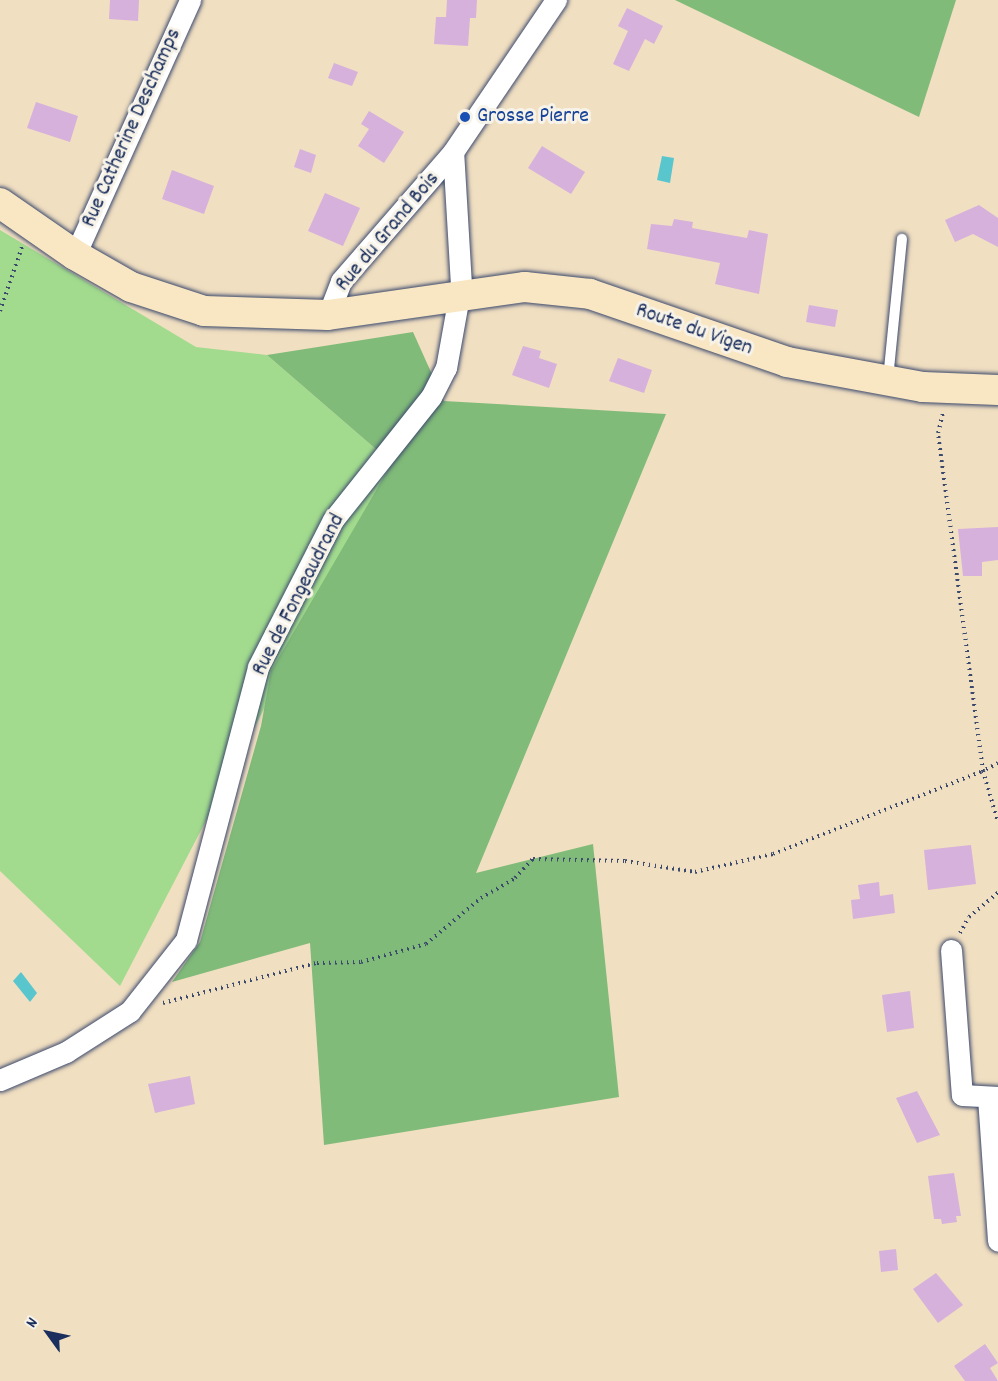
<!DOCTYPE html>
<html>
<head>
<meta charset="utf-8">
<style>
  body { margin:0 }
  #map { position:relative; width:998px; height:1381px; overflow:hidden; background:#f1dfc1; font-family:Dekko,sans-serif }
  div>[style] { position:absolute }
  .green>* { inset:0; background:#a2db8e }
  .forest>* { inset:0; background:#81bb79 }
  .water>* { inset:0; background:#59c6ce }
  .building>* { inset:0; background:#d6b1dc }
  .path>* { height:4px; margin-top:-2px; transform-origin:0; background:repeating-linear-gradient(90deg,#3b496d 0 1.5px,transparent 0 6px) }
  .roads { filter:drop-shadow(0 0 2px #3b496d) drop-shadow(0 0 2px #3b496d) }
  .lane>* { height:10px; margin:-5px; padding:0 5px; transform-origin:5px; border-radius:5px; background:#fff }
  .street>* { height:21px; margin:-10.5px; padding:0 10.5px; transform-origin:10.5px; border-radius:10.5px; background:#fff }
  .secondary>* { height:30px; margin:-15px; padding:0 15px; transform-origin:15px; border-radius:15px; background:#f9e7c3 }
  .dots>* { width:16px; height:16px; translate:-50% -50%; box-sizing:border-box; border:3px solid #f7f3e8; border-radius:50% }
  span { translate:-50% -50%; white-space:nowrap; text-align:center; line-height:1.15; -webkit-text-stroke:6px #f7f3e8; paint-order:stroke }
  .transit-label { font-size:22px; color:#164399 }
  .left { translate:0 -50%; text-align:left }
  .street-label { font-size:22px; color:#1b2f5e }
  .north { position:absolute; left:18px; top:1303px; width:60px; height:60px; -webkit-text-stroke:4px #f7f3e8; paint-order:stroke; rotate:303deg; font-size:16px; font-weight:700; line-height:24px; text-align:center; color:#1b2f5e }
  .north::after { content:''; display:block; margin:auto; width:21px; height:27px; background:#1b2f5e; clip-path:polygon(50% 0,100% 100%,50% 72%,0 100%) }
</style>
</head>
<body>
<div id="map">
  <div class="green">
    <div style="clip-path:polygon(0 230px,196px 347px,267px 355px,392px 463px,120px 986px,0 871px)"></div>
  </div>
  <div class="forest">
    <div style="clip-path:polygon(675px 0,956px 0,919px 117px)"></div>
    <div style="clip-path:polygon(413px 332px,444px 401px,666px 414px,476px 873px,593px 844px,619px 1097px,324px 1145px,310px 943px,172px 982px,200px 942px,261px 726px,271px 671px,392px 463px,267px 355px)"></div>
  </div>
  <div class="water">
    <div style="clip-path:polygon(662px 156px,674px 158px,670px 183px,657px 180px)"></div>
    <div style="clip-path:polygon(21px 972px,37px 993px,30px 1002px,13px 981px)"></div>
  </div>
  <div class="building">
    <div style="clip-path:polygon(110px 0,139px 0,138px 21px,109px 19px)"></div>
    <div style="clip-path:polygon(447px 0,477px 0,476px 18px,470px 18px,468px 46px,434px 44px,436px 17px,446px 17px)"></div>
    <div style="clip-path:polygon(627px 8px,663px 26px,654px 44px,645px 39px,629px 71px,613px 64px,628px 31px,618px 26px)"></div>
    <div style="clip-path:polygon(334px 63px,358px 72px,352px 86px,328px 78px)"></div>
    <div style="clip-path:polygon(36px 102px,78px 116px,70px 142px,27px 128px)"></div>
    <div style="clip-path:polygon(369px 111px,404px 132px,384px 163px,358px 146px,369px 129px,361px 124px)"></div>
    <div style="clip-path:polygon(542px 146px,585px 172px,571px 194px,528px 168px)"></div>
    <div style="clip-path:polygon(300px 149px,316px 155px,311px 173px,294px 167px)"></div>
    <div style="clip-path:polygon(172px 170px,214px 186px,204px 214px,162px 199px)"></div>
    <div style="clip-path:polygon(325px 193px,360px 208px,343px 246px,308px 231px)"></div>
    <div style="clip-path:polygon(979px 205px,998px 218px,998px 247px,973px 234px,955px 242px,945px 220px)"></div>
    <div style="clip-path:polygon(674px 219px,693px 222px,692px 228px,747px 238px,749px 230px,768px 234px,759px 294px,715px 284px,720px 263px,647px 249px,651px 224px,672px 226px)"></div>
    <div style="clip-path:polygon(809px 305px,838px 310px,835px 327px,806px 322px)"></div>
    <div style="clip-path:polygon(523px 346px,541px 351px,539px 358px,557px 364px,549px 388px,512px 375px)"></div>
    <div style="clip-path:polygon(618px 358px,652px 370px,644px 393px,609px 381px)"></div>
    <div style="clip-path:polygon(998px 527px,998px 560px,982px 562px,982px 576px,963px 576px,958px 529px)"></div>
    <div style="clip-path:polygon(971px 845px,976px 884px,928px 890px,924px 850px)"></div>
    <div style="clip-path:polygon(879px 882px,880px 896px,893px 894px,895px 913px,853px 919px,851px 900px,860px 899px,858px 885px)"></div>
    <div style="clip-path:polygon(910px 991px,914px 1028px,887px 1032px,882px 995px)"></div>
    <div style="clip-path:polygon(190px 1076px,195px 1104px,155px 1113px,148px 1084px)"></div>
    <div style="clip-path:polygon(917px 1091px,940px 1135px,917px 1143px,896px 1098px)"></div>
    <div style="clip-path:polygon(954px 1173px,961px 1216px,956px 1216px,957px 1222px,942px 1224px,941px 1219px,934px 1219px,928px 1176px)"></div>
    <div style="clip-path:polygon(896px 1249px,898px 1270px,881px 1272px,879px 1251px)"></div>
    <div style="clip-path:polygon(936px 1273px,963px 1305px,938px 1323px,913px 1289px)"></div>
    <div style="clip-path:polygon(985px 1344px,998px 1363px,990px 1368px,998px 1381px,965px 1381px,954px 1366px)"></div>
  </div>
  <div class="path">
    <div style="left:0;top:311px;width:68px;rotate:-71deg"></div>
    <div style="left:998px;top:763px;width:17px;rotate:152deg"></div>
    <div style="left:983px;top:771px;width:53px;rotate:73.6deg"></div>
    <div style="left:960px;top:933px;width:18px;rotate:-61deg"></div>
    <div style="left:969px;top:917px;width:38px;rotate:-40deg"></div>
    <div style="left:163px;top:1003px;width:159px;rotate:-14.6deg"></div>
    <div style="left:317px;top:963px;width:44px;rotate:-1.3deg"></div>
    <div style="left:361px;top:962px;width:67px;rotate:-15.5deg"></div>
    <div style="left:426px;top:944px;width:72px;rotate:-39.9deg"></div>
    <div style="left:481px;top:898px;width:39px;rotate:-30deg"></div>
    <div style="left:515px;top:878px;width:26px;rotate:-47deg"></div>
    <div style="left:533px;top:859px;width:92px;rotate:1.2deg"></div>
    <div style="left:625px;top:861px;width:71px;rotate:8.9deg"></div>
    <div style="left:695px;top:872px;width:80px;rotate:-13deg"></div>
    <div style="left:773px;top:854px;width:226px;rotate:-21.6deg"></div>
    <div style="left:983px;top:771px;width:341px;rotate:-97.6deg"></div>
    <div style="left:938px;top:433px;width:21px;rotate:-76deg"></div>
  </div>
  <div class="roads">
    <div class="lane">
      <div style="left:888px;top:379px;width:141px;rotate:-84.3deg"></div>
    </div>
    <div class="street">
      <div style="left:75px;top:255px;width:280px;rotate:-65.7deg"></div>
      <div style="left:328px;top:315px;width:36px;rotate:-69deg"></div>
      <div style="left:341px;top:281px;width:171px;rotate:-49deg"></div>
      <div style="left:453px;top:152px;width:184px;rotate:-55.9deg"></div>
      <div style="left:951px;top:950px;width:145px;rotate:85.7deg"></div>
      <div style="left:962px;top:1095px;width:36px;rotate:3deg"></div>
      <div style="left:0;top:1080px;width:72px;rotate:-23deg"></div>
      <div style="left:66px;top:1052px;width:76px;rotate:-32.6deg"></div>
      <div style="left:130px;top:1011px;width:90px;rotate:-51.7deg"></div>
      <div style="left:186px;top:940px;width:282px;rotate:-75.2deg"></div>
      <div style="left:258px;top:667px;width:165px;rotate:-63deg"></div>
      <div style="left:333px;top:520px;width:157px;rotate:-51.5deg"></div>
      <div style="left:431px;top:397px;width:33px;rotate:-63deg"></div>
      <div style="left:446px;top:368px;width:84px;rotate:-79.8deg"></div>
      <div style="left:461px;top:285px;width:133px;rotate:-93.4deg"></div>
      <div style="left:988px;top:1097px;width:144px;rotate:86deg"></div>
    </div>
    <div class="secondary">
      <div style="left:0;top:203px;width:91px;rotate:34.7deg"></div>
      <div style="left:75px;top:255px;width:64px;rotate:29.7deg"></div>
      <div style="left:131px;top:287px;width:77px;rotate:18.2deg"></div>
      <div style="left:204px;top:311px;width:124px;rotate:1.8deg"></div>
      <div style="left:328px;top:315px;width:199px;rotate:-8.1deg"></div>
      <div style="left:525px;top:287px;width:65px;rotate:6.1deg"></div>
      <div style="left:590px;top:294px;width:208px;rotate:19deg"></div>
      <div style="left:787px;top:362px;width:138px;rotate:10.4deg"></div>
      <div style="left:923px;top:387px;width:75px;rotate:2.3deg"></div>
    </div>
  </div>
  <div class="dots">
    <div style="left:465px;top:117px;background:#1a4fb4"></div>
  </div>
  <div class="transit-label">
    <span class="left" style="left:477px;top:117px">Grosse Pierre</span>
  </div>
  <div class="street-label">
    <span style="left:132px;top:128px;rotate:-66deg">Rue Catherine Deschamps</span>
    <span style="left:388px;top:232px;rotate:-50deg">Rue du Grand Bois</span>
    <span style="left:694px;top:330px;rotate:19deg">Route du Vigen</span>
    <span style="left:299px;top:595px;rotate:-63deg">Rue de Fongeaudrand</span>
  </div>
  <div class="north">N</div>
</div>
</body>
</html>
